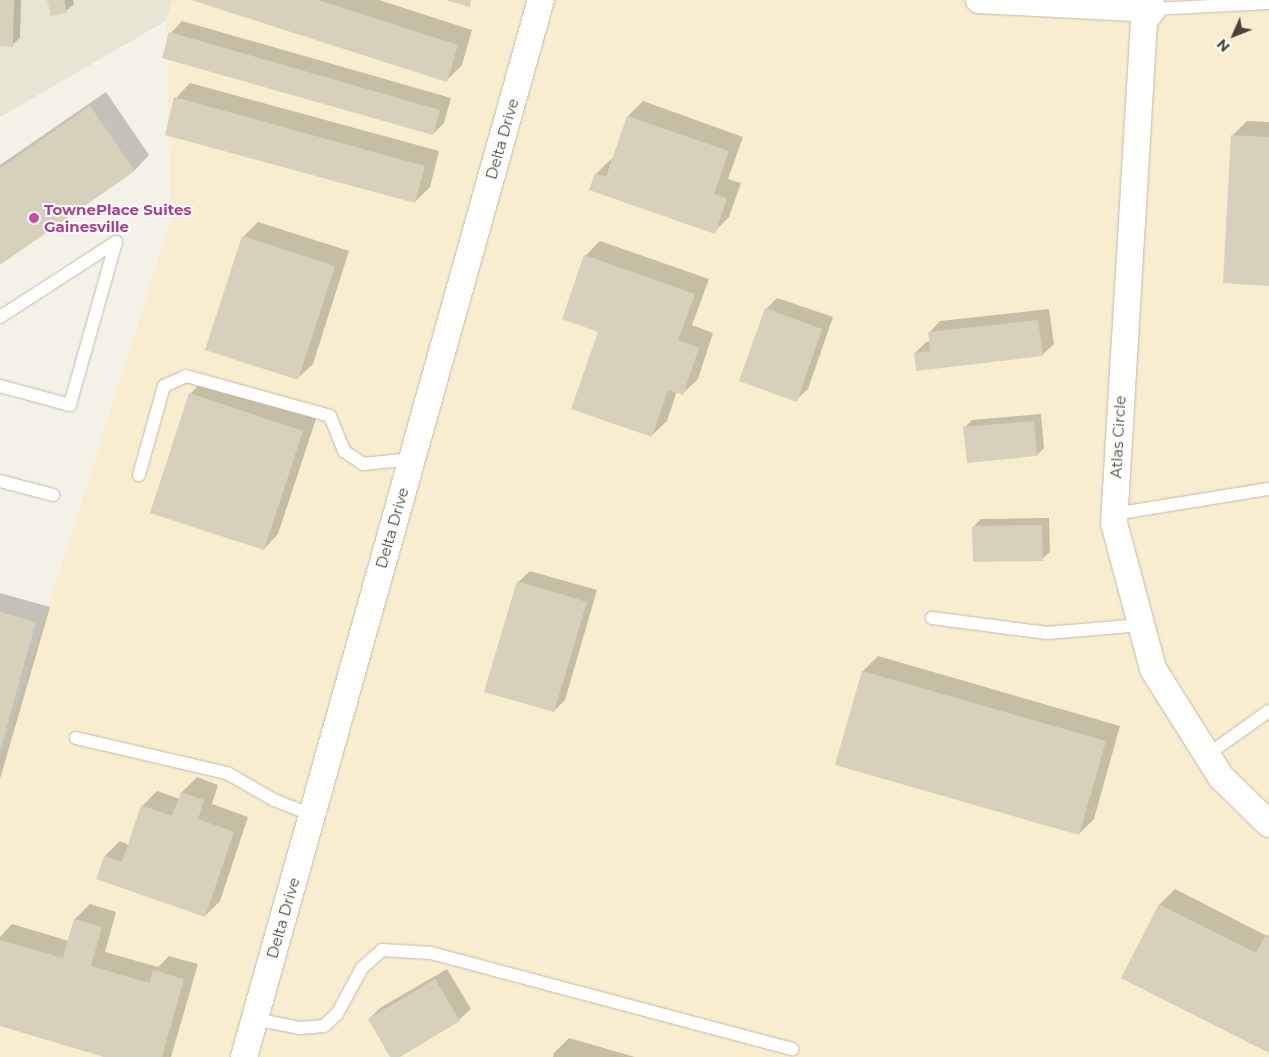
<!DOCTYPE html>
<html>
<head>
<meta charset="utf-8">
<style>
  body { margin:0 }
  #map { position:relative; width:1269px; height:1057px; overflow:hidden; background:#f4f2e6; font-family:Montserrat,sans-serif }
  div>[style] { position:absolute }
  .residential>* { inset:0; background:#e9e5d4 }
  .commercial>* { inset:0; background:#f8edcf }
  .shadow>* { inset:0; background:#0003 }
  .building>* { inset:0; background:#d7d0ba }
  .roads { filter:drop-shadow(0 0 1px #c0bca8) drop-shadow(0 0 1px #c0bca8) }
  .lane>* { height:12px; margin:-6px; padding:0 6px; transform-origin:6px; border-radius:6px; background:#fff }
  .street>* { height:26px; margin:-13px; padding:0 13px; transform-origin:13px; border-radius:13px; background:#fff }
  .dots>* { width:14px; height:14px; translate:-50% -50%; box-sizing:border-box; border:2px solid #fff; border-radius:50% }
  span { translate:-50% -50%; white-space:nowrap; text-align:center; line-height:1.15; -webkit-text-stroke:4px #fff; paint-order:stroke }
  .street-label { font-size:15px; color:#484335 }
  .hotel-label { font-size:15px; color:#b23c85; font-weight:700 }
  .left { translate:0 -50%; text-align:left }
  .north { position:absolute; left:1209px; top:10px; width:50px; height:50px; -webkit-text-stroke:4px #fff; paint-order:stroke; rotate:226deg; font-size:14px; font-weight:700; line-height:20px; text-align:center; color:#484335 }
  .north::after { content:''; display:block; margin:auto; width:18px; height:22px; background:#484335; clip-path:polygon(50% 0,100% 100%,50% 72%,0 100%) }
</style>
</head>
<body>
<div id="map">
  <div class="residential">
    <div style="clip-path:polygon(0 0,173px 0,166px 21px,0 117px)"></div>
  </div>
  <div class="commercial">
    <div style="clip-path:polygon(173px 0,1269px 0,1269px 1057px,0 1057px,0 760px,171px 219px,166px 21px)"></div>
  </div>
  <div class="shadow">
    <div style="clip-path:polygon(0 0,21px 0,20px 38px,12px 45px,0 45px)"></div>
    <div style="clip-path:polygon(49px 0,73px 0,74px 4px,66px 11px)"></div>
    <div style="clip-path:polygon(194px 0,379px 0,472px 30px,462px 65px,447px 80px)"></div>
    <div style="clip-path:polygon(182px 21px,451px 98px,444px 123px,433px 134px,171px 33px)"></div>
    <div style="clip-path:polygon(190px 83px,439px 151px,430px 187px,415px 202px,176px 98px)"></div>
    <div style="clip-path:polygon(106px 92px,149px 155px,135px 170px,0 263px,0 165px)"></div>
    <div style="clip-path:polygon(643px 101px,743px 137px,728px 179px,741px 183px,729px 217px,714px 232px,596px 174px,611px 159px,613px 160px,628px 116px)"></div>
    <div style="clip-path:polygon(1247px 121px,1269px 122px,1269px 285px,1232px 136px)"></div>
    <div style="clip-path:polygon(258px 222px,349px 251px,313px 364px,298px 378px,243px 237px)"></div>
    <div style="clip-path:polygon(600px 241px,709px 279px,692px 325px,713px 333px,698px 379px,683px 393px,677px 391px,667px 421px,652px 435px,600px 331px,585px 256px)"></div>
    <div style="clip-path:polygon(777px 298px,833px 317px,808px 389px,796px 400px,766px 309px)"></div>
    <div style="clip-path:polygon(1049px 309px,1054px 344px,1042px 355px,915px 353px,926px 342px,930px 342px,929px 333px,940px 321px)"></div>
    <div style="clip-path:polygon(205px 379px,317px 416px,278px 534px,264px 549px,190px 394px)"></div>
    <div style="clip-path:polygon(1041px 414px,1044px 448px,1037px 455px,964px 428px,972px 420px)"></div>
    <div style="clip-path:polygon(1049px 518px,1050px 552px,1042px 559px,974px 526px,981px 519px)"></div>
    <div style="clip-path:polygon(530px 571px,597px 590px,565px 700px,554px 711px,518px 582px)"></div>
    <div style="clip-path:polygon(0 593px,50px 607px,0 779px)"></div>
    <div style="clip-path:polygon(878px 656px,1120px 726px,1094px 819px,1079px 834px,837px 764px,863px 671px)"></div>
    <div style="clip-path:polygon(197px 777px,218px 785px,212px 804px,248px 817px,220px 901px,205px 916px,105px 856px,120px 841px,129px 845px,142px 806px,157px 791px,180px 799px,182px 792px)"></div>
    <div style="clip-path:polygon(1175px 889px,1267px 936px,1269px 934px,1269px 1052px,1123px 978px,1160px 904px)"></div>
    <div style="clip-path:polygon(90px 904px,116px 912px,105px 952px,158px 967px,169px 956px,198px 964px,171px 1057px,109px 1057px,0 1025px,0 937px,12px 924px,69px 941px,75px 919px)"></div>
    <div style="clip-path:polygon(447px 969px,471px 1009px,459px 1020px,398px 1057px,391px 1057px,369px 1019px,380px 1008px)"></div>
    <div style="clip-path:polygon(569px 1038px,635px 1057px,553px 1057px,554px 1053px)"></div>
  </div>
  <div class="building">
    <div style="clip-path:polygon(0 0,14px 0,13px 47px,0 46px)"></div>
    <div style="clip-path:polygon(47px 0,64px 0,67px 13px,51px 16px)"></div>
    <div style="clip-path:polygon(191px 0,318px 0,458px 45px,447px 82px)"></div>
    <div style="clip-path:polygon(446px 0,471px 0,470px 7px)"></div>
    <div style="clip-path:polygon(169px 32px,440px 110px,433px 135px,162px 58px)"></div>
    <div style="clip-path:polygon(174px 97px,425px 166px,415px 203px,165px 135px)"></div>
    <div style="clip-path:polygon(90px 106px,135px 171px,0 265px,0 168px)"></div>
    <div style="clip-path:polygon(627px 116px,729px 151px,714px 194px,727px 198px,715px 234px,589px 190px,595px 173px,606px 177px)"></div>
    <div style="clip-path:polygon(1231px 135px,1269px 137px,1269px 286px,1223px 283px)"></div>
    <div style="clip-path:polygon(242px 236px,335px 266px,298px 380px,205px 350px)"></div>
    <div style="clip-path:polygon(584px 255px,695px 294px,678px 340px,699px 348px,683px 395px,668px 390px,652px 437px,571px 409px,598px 332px,562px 319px)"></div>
    <div style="clip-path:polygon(765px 308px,822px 329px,797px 402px,739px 381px)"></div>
    <div style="clip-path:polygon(1038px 320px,1043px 356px,916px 371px,914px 353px,930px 351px,928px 332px)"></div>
    <div style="clip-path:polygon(189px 393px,303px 431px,264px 550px,150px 513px)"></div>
    <div style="clip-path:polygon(1034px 421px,1037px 456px,967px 463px,963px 427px)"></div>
    <div style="clip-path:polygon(1042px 525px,1043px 561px,973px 562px,972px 526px)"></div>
    <div style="clip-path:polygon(517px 581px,587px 602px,554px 712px,484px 692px)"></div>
    <div style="clip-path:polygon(0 612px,36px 622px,1px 748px,0 747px)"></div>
    <div style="clip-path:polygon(862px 671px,1106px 741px,1079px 835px,835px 765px)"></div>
    <div style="clip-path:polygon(181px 792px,204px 800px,198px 819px,234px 832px,205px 917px,96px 879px,104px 856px,122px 862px,141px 805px,172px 816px)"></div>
    <div style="clip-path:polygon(1159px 904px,1256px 953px,1265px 936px,1269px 938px,1269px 1053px,1121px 978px)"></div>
    <div style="clip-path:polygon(74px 919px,102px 927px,91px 966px,149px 983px,153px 970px,184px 979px,162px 1057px,104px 1057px,0 1026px,0 940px,63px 958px)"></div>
    <div style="clip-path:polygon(435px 979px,460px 1021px,400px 1057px,390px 1057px,368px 1019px)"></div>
  </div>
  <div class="roads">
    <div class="lane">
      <div style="left:1153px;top:5px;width:4px;rotate:90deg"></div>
      <div style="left:1153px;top:9px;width:116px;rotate:-3deg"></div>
      <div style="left:0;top:317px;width:138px;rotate:-32.9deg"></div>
      <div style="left:116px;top:242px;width:169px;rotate:105.8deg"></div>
      <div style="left:70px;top:405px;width:73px;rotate:-164.8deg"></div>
      <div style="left:139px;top:475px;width:92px;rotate:-74.3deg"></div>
      <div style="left:164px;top:386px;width:24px;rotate:-24deg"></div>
      <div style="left:186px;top:376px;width:149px;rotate:15.5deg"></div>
      <div style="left:330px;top:416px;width:38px;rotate:68deg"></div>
      <div style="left:344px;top:451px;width:23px;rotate:34deg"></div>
      <div style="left:363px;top:464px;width:49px;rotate:-5.8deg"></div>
      <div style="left:0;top:481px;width:55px;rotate:14.8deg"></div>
      <div style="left:1114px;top:514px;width:157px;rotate:-9.2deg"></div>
      <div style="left:932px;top:618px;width:116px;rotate:7.4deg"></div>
      <div style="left:1047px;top:633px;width:94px;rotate:-4.9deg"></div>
      <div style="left:76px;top:738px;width:155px;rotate:13.1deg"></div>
      <div style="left:227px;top:773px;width:54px;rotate:29.9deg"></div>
      <div style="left:274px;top:800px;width:41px;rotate:21.5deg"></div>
      <div style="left:1207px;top:755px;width:76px;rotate:-35.4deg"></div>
      <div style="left:255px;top:1019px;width:46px;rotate:11.3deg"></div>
      <div style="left:300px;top:1028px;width:24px;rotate:-5deg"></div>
      <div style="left:324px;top:1026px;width:18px;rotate:-43deg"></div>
      <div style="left:337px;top:1014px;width:52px;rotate:-61.5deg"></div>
      <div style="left:362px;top:968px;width:27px;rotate:-42deg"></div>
      <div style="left:382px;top:950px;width:49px;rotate:3.5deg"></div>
      <div style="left:431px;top:953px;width:374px;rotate:14.9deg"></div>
    </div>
    <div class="street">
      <div style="left:979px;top:0;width:174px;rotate:3deg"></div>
      <div style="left:1153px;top:9px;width:15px;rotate:127deg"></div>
      <div style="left:1144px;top:21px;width:503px;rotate:93.42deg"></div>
      <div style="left:1114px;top:523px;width:151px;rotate:75deg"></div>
      <div style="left:1153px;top:669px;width:128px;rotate:57.8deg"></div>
      <div style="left:1221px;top:777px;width:67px;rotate:44.4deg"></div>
      <div style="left:244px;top:1057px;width:1098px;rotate:-74.31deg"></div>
    </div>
  </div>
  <div class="dots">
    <div style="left:34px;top:218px;background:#d1479c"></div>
  </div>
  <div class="street-label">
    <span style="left:502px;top:139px;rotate:-74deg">Delta Drive</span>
    <span style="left:1118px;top:437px;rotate:-87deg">Atlas Circle</span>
    <span style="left:392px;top:528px;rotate:-74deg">Delta Drive</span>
    <span style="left:283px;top:918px;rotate:-74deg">Delta Drive</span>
  </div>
  <div class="hotel-label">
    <span class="left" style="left:44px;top:218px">TownePlace Suites<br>Gainesville</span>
  </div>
  <div class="north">N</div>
</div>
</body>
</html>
